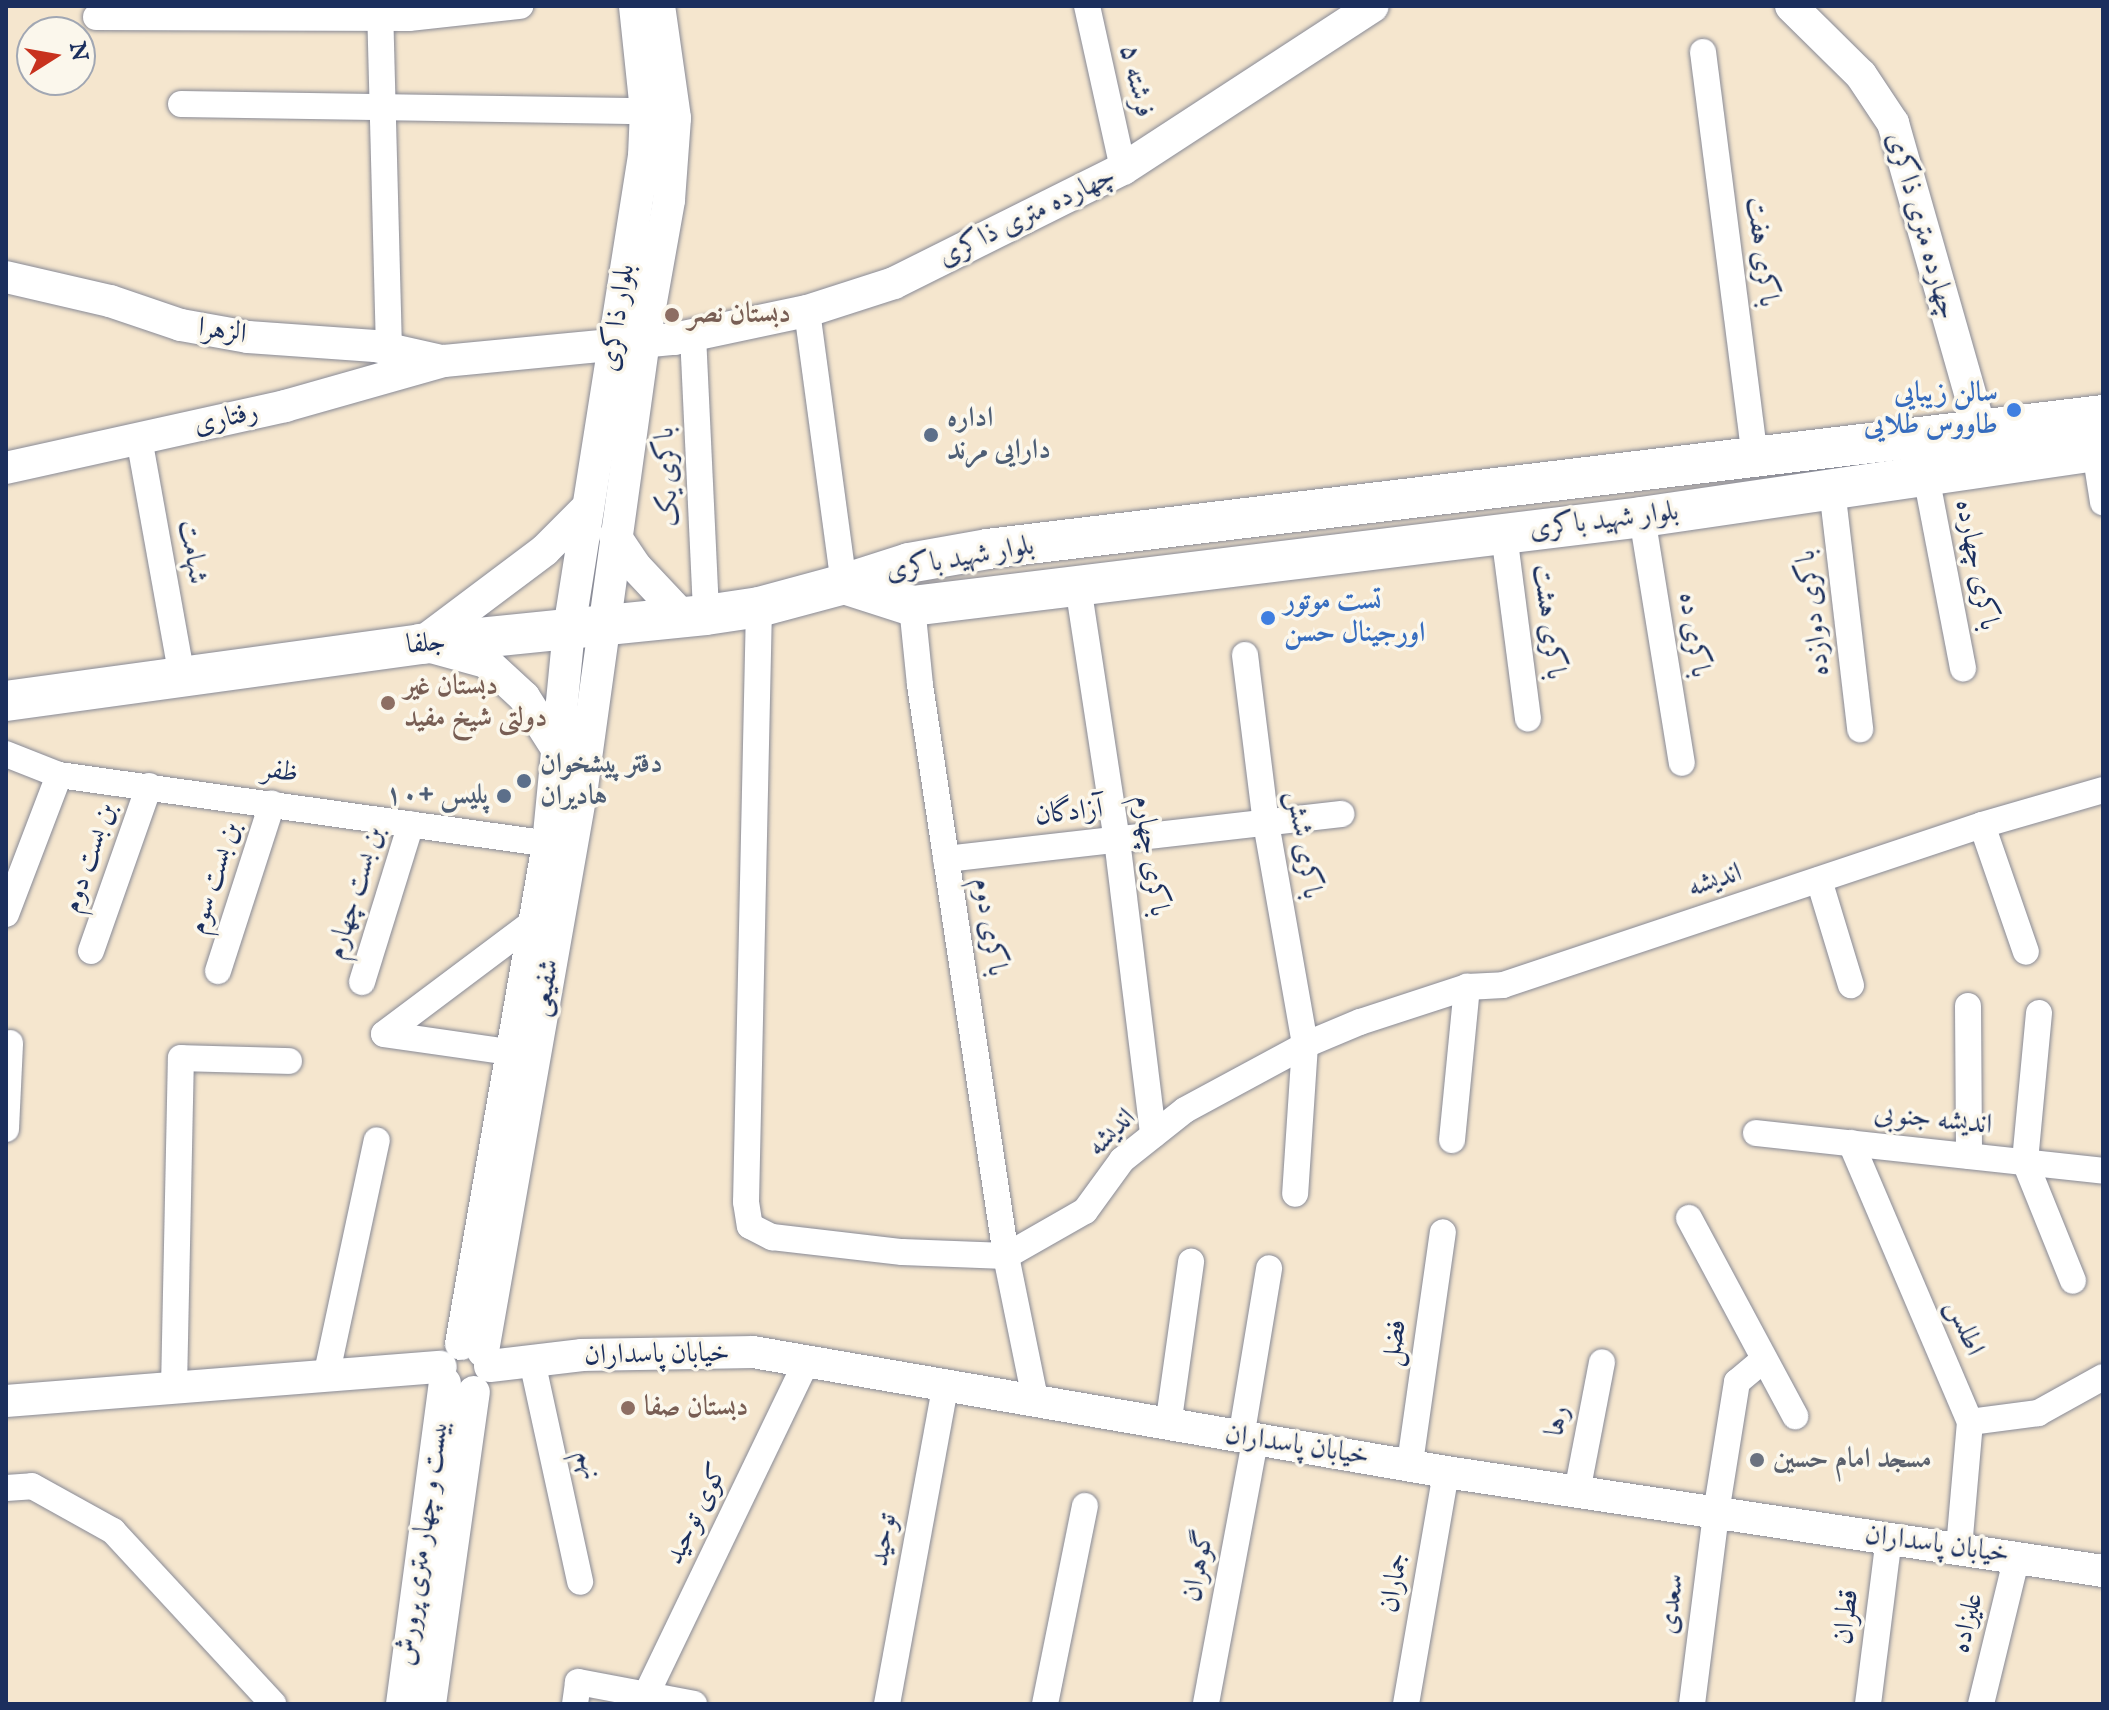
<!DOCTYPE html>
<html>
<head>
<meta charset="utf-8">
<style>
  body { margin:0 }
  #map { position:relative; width:2109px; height:1710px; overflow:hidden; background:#f5e6ce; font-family:"IM FELL English",Amiri,serif }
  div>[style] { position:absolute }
  .roads { filter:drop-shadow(0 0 2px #888a96) drop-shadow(0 0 2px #888a96) }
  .minor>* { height:26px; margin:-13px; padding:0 13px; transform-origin:13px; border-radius:13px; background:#fff }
  .tertiary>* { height:32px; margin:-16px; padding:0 16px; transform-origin:16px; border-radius:16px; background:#fff }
  .primary>* { height:40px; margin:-20px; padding:0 20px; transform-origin:20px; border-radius:20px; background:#fff }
  .dots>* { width:22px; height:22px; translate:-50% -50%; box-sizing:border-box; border:4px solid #fbf7ec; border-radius:50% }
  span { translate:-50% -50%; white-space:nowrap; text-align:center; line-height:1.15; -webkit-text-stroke:7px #fbf7ec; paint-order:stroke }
  .street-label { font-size:28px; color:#1b2f5e }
  .education-label { font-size:28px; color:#785e54; font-weight:700 }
  .left { translate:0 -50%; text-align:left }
  .shop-label { font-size:28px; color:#366cbe; font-weight:700 }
  .right { translate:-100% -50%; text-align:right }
  .service-label { font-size:28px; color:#4e5e75; font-weight:700 }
  .worship-label { font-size:28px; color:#5b616d; font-weight:700 }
  .frame { position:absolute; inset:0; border:8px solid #1b2f5e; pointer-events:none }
  .north { position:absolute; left:16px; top:16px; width:80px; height:80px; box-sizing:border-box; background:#fbf7ec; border:2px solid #a1a7b3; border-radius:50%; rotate:79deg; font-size:22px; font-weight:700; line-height:32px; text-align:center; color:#1b2f5e }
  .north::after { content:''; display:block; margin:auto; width:28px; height:36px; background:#c8321e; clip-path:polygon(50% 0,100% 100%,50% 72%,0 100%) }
</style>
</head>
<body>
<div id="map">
  <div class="roads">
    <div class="minor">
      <div style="left:380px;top:6px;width:344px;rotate:88.5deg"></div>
      <div style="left:1087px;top:6px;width:167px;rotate:77.5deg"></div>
      <div style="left:96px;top:17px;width:313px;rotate:0.2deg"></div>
      <div style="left:409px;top:18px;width:112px;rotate:-6.2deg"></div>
      <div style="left:1703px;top:52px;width:410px;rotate:82.7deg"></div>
      <div style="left:181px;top:104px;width:465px;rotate:0.9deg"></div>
      <div style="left:646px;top:111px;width:18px;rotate:13deg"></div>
      <div style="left:807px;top:311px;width:275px;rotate:82.3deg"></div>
      <div style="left:693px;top:335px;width:280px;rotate:87.3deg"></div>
      <div style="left:139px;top:438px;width:243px;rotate:79.8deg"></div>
      <div style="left:2095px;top:451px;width:52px;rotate:81.1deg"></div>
      <div style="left:1926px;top:476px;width:196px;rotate:79.1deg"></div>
      <div style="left:1832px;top:489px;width:242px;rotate:83.3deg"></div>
      <div style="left:1642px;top:517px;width:249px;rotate:80.8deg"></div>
      <div style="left:1504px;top:534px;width:186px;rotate:82.6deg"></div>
      <div style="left:1078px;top:586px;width:257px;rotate:81.3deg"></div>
      <div style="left:1117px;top:840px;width:297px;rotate:83deg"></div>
      <div style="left:912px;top:606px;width:79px;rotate:84.2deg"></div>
      <div style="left:920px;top:685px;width:577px;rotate:81.43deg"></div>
      <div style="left:1006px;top:1256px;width:150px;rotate:78.5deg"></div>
      <div style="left:759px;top:607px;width:595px;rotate:91.25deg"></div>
      <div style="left:746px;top:1202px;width:24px;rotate:81deg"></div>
      <div style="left:750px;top:1226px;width:25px;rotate:27deg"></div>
      <div style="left:772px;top:1237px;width:131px;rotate:6.6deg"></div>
      <div style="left:902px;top:1252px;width:104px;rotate:2.2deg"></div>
      <div style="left:1006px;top:1256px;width:91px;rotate:-29.7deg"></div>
      <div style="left:1085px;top:1211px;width:63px;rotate:-54deg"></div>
      <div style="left:1122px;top:1160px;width:80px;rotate:-38.4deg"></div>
      <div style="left:1185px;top:1110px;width:136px;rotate:-28.4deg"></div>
      <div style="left:1305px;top:1045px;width:60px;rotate:-22.7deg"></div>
      <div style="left:1360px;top:1022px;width:113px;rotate:-18.1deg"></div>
      <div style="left:1467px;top:987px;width:36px;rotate:-3deg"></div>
      <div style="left:1503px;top:985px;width:505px;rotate:-18.47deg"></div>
      <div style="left:1982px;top:825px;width:126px;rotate:-16.1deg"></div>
      <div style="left:1245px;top:655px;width:169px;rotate:82.9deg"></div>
      <div style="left:1266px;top:823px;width:225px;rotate:80deg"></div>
      <div style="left:1305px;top:1045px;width:149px;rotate:93.8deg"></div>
      <div style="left:6px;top:754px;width:57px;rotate:21.6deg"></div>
      <div style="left:59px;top:775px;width:494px;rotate:8deg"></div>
      <div style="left:1982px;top:825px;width:134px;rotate:70.9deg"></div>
      <div style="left:946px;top:859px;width:398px;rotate:-6.5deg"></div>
      <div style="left:1819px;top:880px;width:110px;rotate:73.1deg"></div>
      <div style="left:6px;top:914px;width:149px;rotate:-69.1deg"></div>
      <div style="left:91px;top:951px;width:175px;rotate:-70.6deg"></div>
      <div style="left:218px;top:971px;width:176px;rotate:-72.1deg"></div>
      <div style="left:362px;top:982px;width:165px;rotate:-72.8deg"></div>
      <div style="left:1968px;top:1006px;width:150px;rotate:89.6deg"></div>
      <div style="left:2039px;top:1013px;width:150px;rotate:95.4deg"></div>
      <div style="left:2025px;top:1162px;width:128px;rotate:68deg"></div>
      <div style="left:509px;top:1052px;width:126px;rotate:-171.8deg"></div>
      <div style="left:384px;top:1034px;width:186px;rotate:-36.9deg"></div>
      <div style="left:6px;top:1129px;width:86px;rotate:-87.3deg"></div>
      <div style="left:1756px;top:1133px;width:349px;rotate:6.2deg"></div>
      <div style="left:1452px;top:1140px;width:154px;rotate:-84.4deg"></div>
      <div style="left:1851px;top:1143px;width:303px;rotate:66.9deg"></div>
      <div style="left:1970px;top:1422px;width:126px;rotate:95deg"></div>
      <div style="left:1689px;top:1218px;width:225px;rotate:61.8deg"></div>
      <div style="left:532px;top:1361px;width:226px;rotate:77.7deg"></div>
      <div style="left:326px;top:1377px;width:242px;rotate:-77.9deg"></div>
      <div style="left:174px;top:1388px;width:330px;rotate:-88.8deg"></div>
      <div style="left:181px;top:1058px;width:108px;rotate:1.6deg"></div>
      <div style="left:1970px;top:1422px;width:69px;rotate:-7.5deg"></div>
      <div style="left:2038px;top:1413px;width:74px;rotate:-29deg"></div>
      <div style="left:1168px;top:1426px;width:166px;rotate:-82deg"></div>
      <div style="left:1241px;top:1438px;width:172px;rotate:-80.6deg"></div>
      <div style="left:1410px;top:1463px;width:233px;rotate:-81.9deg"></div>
      <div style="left:6px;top:1488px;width:26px;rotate:-4deg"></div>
      <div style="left:32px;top:1486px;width:93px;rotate:29.1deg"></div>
      <div style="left:113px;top:1531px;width:236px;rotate:47.2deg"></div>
      <div style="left:1577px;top:1492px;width:132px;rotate:-79.1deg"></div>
      <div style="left:646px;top:1695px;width:369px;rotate:-64.3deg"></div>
      <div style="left:1206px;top:1703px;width:267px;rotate:-79.4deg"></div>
      <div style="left:575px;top:1704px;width:22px;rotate:-82deg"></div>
      <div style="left:578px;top:1682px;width:118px;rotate:10.7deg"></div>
      <div style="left:887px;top:1704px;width:322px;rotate:-79.6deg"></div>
      <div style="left:1045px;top:1704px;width:202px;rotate:-78.6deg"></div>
      <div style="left:1406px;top:1704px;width:235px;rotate:-80.2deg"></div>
      <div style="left:1692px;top:1704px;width:193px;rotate:-82.8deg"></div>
      <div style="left:1716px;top:1513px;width:133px;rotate:-80.9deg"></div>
      <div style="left:1737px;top:1382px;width:35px;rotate:-40deg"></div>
      <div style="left:1868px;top:1704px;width:167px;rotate:-82.8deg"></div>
      <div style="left:1981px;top:1704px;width:152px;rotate:-76.3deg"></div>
    </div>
    <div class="tertiary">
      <div style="left:1791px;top:6px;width:98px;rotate:44.6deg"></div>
      <div style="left:1861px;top:75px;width:58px;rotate:56.3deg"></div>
      <div style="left:1893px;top:123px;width:321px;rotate:74.1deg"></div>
      <div style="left:6px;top:277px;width:107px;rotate:13deg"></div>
      <div style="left:110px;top:301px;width:75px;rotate:18.7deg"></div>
      <div style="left:181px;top:325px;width:68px;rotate:10.2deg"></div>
      <div style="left:248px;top:337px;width:127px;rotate:4.1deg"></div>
      <div style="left:375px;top:346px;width:64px;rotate:12.7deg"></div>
      <div style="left:6px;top:468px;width:286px;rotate:-12.5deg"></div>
      <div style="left:285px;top:406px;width:165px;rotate:-15.8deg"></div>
      <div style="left:444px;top:361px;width:231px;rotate:-5.5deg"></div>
      <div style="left:674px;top:339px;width:136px;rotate:-11.9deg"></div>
      <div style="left:807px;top:311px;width:91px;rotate:-17.8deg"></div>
      <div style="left:894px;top:283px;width:256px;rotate:-26.5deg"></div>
      <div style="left:1123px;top:169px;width:298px;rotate:-33.1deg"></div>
      <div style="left:615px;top:536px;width:36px;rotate:56deg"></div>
      <div style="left:635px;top:566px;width:70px;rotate:46.7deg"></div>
      <div style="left:559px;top:752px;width:65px;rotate:-122.5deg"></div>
      <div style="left:524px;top:697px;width:52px;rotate:-137.4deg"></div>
      <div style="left:486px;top:662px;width:68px;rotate:-164.7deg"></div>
      <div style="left:420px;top:644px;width:156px;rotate:-36.9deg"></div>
      <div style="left:545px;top:550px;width:61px;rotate:-45deg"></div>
      <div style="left:461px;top:1344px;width:508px;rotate:-80.13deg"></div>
      <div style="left:548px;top:844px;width:216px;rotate:-84.4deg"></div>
      <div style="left:569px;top:629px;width:479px;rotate:-81deg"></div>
      <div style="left:644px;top:156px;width:45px;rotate:-87.5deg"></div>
      <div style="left:646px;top:111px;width:106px;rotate:-96deg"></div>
      <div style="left:483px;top:1351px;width:573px;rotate:-80.04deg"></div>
      <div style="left:582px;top:787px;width:450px;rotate:-82.1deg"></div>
      <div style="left:644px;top:341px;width:143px;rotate:-79.9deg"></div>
      <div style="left:669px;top:200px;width:82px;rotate:-85.8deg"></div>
      <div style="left:675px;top:118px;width:113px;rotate:-98.1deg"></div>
      <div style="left:490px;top:1366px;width:93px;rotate:-6.8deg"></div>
      <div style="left:582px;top:1355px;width:171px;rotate:-1deg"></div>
      <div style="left:753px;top:1352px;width:703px;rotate:9.82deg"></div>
      <div style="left:1446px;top:1472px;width:664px;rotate:8.57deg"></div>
      <div style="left:6px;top:1401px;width:436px;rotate:-4.5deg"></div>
      <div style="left:402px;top:1704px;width:324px;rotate:-82.4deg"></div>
      <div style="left:430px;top:1704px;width:315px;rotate:-82deg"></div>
    </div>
    <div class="primary">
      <div style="left:2103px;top:415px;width:1123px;rotate:173.15deg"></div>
      <div style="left:988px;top:549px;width:80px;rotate:170deg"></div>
      <div style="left:909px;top:563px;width:68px;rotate:162.1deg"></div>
      <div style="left:844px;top:584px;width:71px;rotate:17.9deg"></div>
      <div style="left:912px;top:606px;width:735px;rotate:-6.95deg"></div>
      <div style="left:1642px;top:517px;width:466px;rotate:-8.3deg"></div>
      <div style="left:6px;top:701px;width:418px;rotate:-7.8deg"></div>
      <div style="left:420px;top:644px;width:287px;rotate:-5.8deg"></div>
      <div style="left:706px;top:615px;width:54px;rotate:-8.6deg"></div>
      <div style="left:759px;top:607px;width:88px;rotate:-15.1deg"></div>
    </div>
  </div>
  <div class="dots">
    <div style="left:672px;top:315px;background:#8d6e63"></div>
    <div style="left:2014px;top:410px;background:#3f7fe0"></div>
    <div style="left:931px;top:435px;background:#5c6f8a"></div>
    <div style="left:1268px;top:618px;background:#3f7fe0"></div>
    <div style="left:388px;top:703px;background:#8d6e63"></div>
    <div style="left:524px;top:781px;background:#5c6f8a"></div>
    <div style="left:504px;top:796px;background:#5c6f8a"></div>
    <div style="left:628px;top:1408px;background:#8d6e63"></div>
    <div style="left:1757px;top:1460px;background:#6b7280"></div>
  </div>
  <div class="street-label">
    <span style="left:1136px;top:81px;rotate:77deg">فرشته ۵</span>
    <span style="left:1027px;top:217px;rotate:-26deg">چهارده متری ذاکری</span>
    <span style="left:1921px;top:226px;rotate:74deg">چهارده متری ذاکری</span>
    <span style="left:1761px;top:252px;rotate:83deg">باکری هفت</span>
    <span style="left:618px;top:318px;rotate:-81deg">بلوار ذاکری</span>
    <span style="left:222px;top:332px;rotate:9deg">الزهرا</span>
    <span style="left:226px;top:419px;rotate:-13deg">رفتاری</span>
    <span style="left:668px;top:477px;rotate:-93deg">باکری یک</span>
    <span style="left:1604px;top:521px;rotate:-7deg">بلوار شهید باکری</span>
    <span style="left:192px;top:552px;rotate:80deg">شهامت</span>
    <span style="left:960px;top:559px;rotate:-10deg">بلوار شهید باکری</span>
    <span style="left:1976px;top:565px;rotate:79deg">باکری چهارده</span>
    <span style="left:1814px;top:613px;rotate:-97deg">باکری دوازده</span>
    <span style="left:1548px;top:622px;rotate:83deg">باکری هشت</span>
    <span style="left:1693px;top:635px;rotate:81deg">باکری ده</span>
    <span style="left:426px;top:644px;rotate:-6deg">جلفا</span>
    <span style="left:280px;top:772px;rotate:8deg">ظفر</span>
    <span style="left:1069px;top:813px;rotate:-6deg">آزادگان</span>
    <span style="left:1303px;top:845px;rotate:81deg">باکری شش</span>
    <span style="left:1150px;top:856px;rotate:82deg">باکری چهارم</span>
    <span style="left:90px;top:858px;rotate:-71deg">بن بست دوم</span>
    <span style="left:215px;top:878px;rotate:-72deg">بن بست سوم</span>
    <span style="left:1715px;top:881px;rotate:-18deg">اندیشه</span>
    <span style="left:356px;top:893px;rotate:-73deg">بن بست چهارم</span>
    <span style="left:989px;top:927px;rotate:81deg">باکری دوم</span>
    <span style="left:546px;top:988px;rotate:-80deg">شفیعی</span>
    <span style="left:1933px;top:1120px;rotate:6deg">اندیشه جنوبی</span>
    <span style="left:1112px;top:1133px;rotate:-44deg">اندیشه</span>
    <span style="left:1964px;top:1328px;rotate:67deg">اطلس</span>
    <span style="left:1395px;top:1343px;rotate:-82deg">فضل</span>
    <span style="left:657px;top:1355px;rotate:-1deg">خیابان پاسداران</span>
    <span style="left:1558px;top:1421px;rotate:-79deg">رها</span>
    <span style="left:1297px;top:1446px;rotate:9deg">خیابان پاسداران</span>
    <span style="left:588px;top:1465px;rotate:78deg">نهم</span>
    <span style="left:697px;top:1514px;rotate:-64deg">کوی توحید</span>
    <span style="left:884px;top:1540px;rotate:-80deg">توحید</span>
    <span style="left:423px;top:1543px;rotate:-82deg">بیست و چهار متری پرورش</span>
    <span style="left:1937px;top:1545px;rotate:8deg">خیابان پاسداران</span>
    <span style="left:1199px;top:1566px;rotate:-79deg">گوهران</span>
    <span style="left:1395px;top:1583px;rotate:-80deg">جماران</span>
    <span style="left:1672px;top:1604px;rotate:-83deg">سعدی</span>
    <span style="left:1847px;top:1617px;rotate:-83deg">قطران</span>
    <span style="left:1968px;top:1623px;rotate:-76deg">علیزاده</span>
  </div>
  <div class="education-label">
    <span class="left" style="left:688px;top:315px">دبستان نصر</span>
    <span class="left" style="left:404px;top:703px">دبستان غیر<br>دولتی شیخ مفید</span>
    <span class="left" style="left:644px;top:1408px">دبستان صفا</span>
  </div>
  <div class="shop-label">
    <span class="right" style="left:1998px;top:410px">سالن زیبایی<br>طاووس طلایی</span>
    <span class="left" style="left:1284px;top:618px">تست موتور<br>اورجینال حسن</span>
  </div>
  <div class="service-label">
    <span class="left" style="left:947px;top:435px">اداره<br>دارایی مرند</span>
    <span class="left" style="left:540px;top:781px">دفتر پیشخوان<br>هادیران</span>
    <span class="right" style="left:488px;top:796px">پلیس +۱۰</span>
  </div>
  <div class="worship-label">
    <span class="left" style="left:1773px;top:1460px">مسجد امام حسین</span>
  </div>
  <div class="frame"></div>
  <div class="north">N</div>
</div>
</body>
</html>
